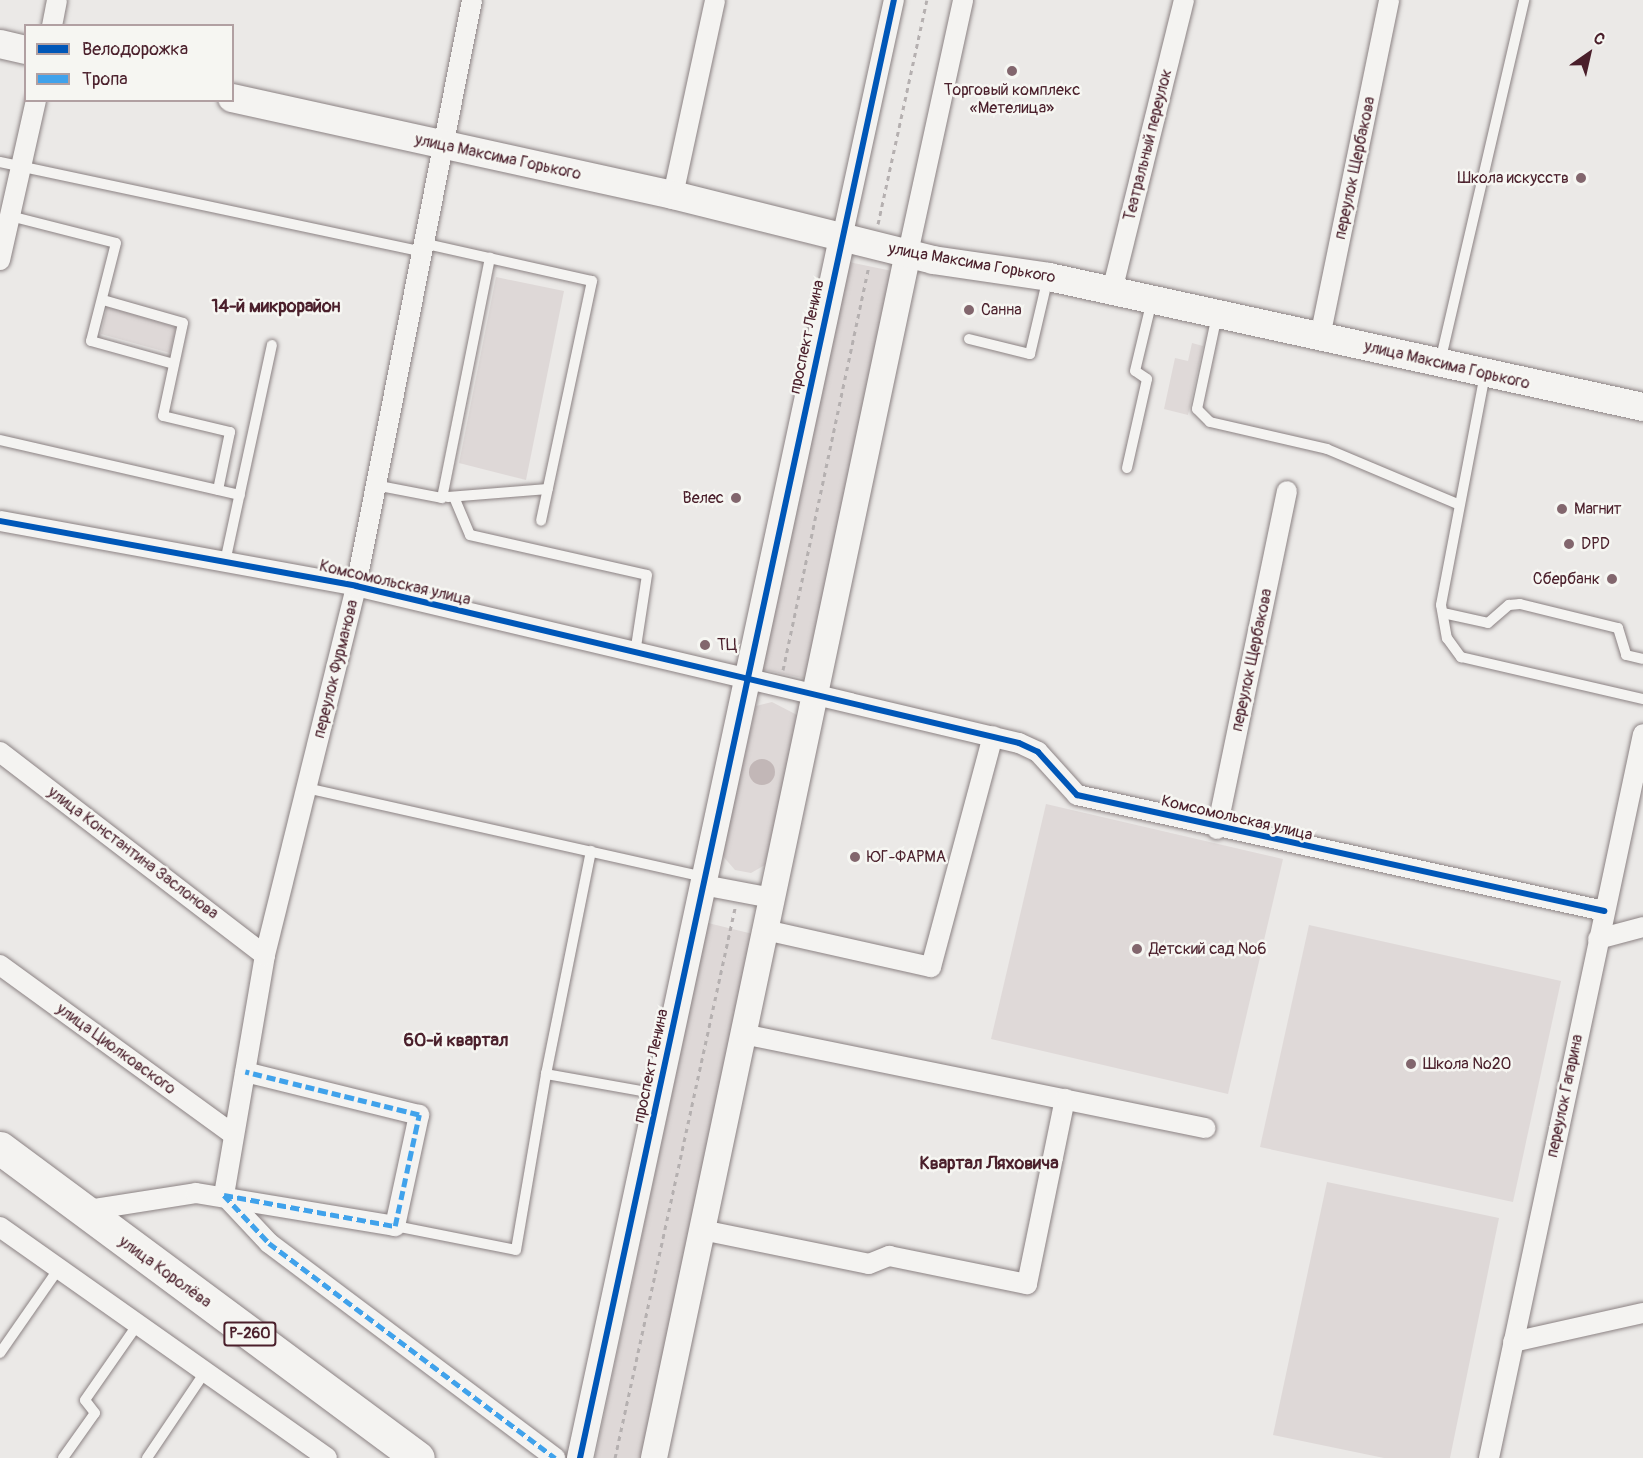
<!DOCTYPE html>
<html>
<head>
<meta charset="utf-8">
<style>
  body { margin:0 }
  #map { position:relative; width:1643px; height:1458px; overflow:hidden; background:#ebe9e7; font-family:Pangolin,sans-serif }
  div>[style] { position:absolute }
  .built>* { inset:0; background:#dfd9d8 }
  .green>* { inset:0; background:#ded8d7 }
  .water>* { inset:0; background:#c2b7b7 }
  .round { border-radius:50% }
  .path>* { height:3px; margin-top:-1.5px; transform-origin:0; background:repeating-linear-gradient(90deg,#b5b0b0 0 4.5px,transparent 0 9px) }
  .roads { filter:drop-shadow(0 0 2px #8b8283) drop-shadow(0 0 2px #8b8283) }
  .service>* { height:10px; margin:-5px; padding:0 5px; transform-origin:5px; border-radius:5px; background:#f4f3f1 }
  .minor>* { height:20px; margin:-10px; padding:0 10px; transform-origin:10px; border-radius:10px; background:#f4f3f1 }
  .tertiary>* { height:26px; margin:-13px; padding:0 13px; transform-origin:13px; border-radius:13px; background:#f4f3f1 }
  .secondary>* { height:28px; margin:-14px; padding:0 14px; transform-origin:14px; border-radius:14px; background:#f4f3f1 }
  .trunk>* { height:33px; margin:-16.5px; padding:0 16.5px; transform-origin:16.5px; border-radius:16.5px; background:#f4f3f1 }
  .quiet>* { height:4.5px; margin-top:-2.25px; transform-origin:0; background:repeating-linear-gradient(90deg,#40a2eb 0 9px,transparent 0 13.5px) }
  .cycleway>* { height:6px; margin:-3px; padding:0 3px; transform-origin:3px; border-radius:3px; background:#0057b8 }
  .dots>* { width:16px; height:16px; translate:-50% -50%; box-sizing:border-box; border:3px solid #f6f6f2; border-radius:50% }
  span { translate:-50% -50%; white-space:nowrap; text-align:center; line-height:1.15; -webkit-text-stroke:5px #f6f6f2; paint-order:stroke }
  .shield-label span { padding:2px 4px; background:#f6f6f2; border:2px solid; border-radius:4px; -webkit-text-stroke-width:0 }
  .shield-label { font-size:15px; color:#4a1f2b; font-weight:700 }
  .poi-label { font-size:16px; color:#4a1f2b }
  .right { translate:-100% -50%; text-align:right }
  .left { translate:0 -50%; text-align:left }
  .street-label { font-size:16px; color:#4a1f2b }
  .neighbourhood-label { font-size:18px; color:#4a1f2b; font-weight:700 }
  .legend { position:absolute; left:24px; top:24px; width:210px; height:78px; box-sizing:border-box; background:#f6f6f2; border:2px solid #b1a0a2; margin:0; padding:8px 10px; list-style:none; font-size:18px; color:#4a1f2b }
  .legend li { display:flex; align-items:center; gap:12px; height:30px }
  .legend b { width:30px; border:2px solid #b1a0a2 }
  .north { position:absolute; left:1559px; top:24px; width:60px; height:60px; -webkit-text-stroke:4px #f6f6f2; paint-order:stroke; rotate:34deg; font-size:16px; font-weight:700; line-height:24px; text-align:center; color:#4a1f2b }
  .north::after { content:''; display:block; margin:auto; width:21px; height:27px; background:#4a1f2b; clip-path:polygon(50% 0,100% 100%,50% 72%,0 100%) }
</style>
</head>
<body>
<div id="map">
  <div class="built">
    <div style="clip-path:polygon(1192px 343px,1203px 346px,1188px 415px,1164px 409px,1175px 358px,1188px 361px)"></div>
    <div style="clip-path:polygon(1046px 804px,1283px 859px,1228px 1094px,991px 1039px)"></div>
    <div style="clip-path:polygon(1309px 925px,1561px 981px,1513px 1202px,1260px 1147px)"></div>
  </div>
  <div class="green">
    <div style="clip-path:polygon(844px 261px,897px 272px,812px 680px,760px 669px)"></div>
    <div style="clip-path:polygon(496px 277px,564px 291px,526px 480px,459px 463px)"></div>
    <div style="clip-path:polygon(107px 307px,176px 327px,170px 353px,101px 334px)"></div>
    <div style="clip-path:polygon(772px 702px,799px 716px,765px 865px,751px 873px,735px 870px,722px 855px,756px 706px)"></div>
    <div style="clip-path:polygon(708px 923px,757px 935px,643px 1458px,595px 1458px)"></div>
    <div style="clip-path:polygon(1327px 1182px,1499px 1218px,1450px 1458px,1384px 1458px,1273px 1435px)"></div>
  </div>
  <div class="water">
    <div class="round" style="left:749px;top:759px;width:26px;height:26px"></div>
  </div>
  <div class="path">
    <div style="left:878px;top:224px;width:229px;rotate:-77.7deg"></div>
    <div style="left:783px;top:670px;width:413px;rotate:-78deg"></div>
    <div style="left:615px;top:1458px;width:563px;rotate:-77.69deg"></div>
  </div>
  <div class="roads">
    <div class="service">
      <div style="left:0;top:162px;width:429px;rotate:12deg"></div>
      <div style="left:10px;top:216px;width:109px;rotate:14.3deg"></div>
      <div style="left:116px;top:243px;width:101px;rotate:104.3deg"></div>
      <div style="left:91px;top:341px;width:86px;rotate:15.5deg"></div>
      <div style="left:422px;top:243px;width:174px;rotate:12.6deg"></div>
      <div style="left:592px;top:281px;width:245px;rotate:102deg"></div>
      <div style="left:103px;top:300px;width:83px;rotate:16deg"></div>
      <div style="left:183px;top:323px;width:95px;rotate:102.1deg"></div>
      <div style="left:163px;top:416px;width:69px;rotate:13.4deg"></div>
      <div style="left:230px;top:432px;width:59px;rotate:101.7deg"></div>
      <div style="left:1217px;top:315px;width:96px;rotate:102deg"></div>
      <div style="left:1197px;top:409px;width:18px;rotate:45deg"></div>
      <div style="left:1210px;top:422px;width:120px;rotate:13deg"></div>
      <div style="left:1327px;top:449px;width:142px;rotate:22.8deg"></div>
      <div style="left:969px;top:339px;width:63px;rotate:13.8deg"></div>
      <div style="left:1030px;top:354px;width:79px;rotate:-76.8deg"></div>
      <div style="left:1440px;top:362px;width:372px;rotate:-76.9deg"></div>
      <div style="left:1485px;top:374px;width:235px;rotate:100.8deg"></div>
      <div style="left:1441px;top:605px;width:34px;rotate:80deg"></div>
      <div style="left:1447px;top:638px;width:24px;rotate:54deg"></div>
      <div style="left:1461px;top:657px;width:187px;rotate:13deg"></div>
      <div style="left:0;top:440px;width:246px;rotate:12.9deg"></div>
      <div style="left:1127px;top:468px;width:91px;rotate:-77.3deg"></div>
      <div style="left:1147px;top:379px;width:14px;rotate:-146deg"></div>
      <div style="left:1135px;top:371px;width:73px;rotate:-76.5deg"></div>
      <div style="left:375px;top:485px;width:68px;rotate:11deg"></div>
      <div style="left:442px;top:498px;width:245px;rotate:-78.7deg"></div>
      <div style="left:448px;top:497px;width:100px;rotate:-4.6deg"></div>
      <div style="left:454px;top:497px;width:41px;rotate:67.2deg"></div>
      <div style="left:470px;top:535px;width:181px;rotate:12.7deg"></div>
      <div style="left:647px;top:575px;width:79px;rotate:98.7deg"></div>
      <div style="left:225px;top:562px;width:222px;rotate:-77.8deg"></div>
      <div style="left:1443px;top:613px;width:46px;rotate:12.5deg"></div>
      <div style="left:1488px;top:623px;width:28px;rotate:-41deg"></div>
      <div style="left:1509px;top:605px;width:11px;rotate:-5deg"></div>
      <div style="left:1520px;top:604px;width:101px;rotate:13.8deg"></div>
      <div style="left:1618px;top:628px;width:28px;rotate:73deg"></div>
      <div style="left:1626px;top:655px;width:17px;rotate:13deg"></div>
      <div style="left:306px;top:788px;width:408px;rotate:12.6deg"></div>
      <div style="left:591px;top:851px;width:227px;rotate:101.4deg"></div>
      <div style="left:546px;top:1074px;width:114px;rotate:10.1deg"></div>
      <div style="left:395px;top:1226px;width:123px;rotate:11.2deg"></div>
      <div style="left:516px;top:1250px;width:179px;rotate:-80.3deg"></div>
      <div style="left:0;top:1353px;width:103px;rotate:-55.2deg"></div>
      <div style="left:63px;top:1458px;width:55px;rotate:-54.6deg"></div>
      <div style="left:95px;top:1413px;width:16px;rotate:-128deg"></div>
      <div style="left:85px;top:1400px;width:93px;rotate:-55.1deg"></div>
      <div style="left:147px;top:1458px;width:104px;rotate:-56deg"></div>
    </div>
    <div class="minor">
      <div style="left:52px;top:26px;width:26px;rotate:-79deg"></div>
      <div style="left:673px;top:195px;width:199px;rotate:-77.8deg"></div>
      <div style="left:842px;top:238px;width:244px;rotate:-77.7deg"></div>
      <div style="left:908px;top:253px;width:259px;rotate:-77.7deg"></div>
      <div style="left:0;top:260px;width:164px;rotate:-77.3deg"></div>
      <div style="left:1112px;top:291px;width:300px;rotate:-76.1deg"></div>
      <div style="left:1320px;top:337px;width:344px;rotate:-78.4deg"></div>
      <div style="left:0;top:521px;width:362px;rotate:10.3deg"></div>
      <div style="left:356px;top:586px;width:681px;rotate:13.32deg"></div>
      <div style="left:1019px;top:743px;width:21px;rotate:25deg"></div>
      <div style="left:1038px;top:752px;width:58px;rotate:47.8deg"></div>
      <div style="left:1077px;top:795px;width:540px;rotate:12.41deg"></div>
      <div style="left:0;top:752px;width:334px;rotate:37.5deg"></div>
      <div style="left:1217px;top:829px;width:345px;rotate:-78.3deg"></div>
      <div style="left:703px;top:885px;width:70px;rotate:10.7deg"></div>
      <div style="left:765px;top:930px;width:170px;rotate:12.6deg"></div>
      <div style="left:931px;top:967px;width:239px;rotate:-75deg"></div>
      <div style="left:1598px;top:939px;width:47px;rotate:-14.9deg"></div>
      <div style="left:0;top:965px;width:286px;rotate:36deg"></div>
      <div style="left:743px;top:1034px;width:472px;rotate:11.5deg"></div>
      <div style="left:224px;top:1195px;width:243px;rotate:-80.3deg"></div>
      <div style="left:265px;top:955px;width:380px;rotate:-76.1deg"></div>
      <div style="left:356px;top:586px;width:597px;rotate:-78.8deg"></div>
      <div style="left:224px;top:1195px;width:66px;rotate:46.8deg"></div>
      <div style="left:269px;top:1243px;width:358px;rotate:36.9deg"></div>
      <div style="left:82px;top:1211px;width:115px;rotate:-9deg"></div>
      <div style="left:196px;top:1193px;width:202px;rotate:9.4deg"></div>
      <div style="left:395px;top:1226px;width:114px;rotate:-77.8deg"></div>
      <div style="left:419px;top:1115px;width:179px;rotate:-166.1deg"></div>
      <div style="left:0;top:1227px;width:400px;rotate:35.2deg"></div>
      <div style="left:702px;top:1230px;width:170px;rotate:11.5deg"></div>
      <div style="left:869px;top:1264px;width:22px;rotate:-22deg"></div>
      <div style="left:889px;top:1256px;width:141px;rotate:11.5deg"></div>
      <div style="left:1027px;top:1284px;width:189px;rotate:-78.4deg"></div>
      <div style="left:1513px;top:1342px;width:133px;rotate:-12.6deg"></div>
      <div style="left:1489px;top:1458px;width:740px;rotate:-77.99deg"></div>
    </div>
    <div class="tertiary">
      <div style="left:580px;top:1458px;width:1248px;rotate:-77.88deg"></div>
      <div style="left:654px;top:1458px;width:1231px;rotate:-78.1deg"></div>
    </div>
    <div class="secondary">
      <div style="left:0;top:44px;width:27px;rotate:13deg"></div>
      <div style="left:232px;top:98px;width:452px;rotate:12.4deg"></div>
      <div style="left:673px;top:195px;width:268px;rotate:14deg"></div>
      <div style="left:933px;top:260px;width:117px;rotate:8.3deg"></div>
      <div style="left:1049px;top:277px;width:608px;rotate:12.34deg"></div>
    </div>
    <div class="trunk">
      <div style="left:0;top:1148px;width:520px;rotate:36.56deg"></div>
    </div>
  </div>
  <div class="quiet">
    <div style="left:224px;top:1195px;width:174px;rotate:10.3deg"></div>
    <div style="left:395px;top:1226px;width:114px;rotate:-77.8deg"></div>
    <div style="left:419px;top:1115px;width:179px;rotate:-166.1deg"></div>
    <div style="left:224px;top:1195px;width:66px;rotate:46.8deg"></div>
    <div style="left:269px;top:1243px;width:358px;rotate:36.9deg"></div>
  </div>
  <div class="cycleway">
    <div style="left:0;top:521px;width:362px;rotate:10.3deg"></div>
    <div style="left:356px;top:586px;width:681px;rotate:13.32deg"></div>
    <div style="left:1019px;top:743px;width:21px;rotate:25deg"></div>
    <div style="left:1038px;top:752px;width:58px;rotate:47.8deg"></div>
    <div style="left:1077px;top:795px;width:540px;rotate:12.41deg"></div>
    <div style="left:580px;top:1458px;width:1491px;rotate:-77.85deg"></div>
  </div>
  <div class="dots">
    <div style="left:1012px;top:71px;background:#82666d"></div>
    <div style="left:1581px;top:178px;background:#82666d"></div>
    <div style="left:969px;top:310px;background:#82666d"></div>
    <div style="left:736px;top:498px;background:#82666d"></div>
    <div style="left:1562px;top:509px;background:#82666d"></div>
    <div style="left:1569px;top:544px;background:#82666d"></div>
    <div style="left:1612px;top:579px;background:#82666d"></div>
    <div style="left:705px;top:645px;background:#82666d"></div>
    <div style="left:855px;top:857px;background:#82666d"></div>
    <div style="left:1137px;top:949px;background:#82666d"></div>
    <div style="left:1411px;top:1064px;background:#82666d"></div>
  </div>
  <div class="shield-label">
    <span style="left:250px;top:1334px">Р-260</span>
  </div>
  <div class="poi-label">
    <span style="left:1012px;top:99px">Торговый комплекс<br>«Метелица»</span>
    <span class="right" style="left:1569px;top:178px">Школа искусств</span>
    <span class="left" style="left:981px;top:310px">Санна</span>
    <span class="right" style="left:724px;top:498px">Велес</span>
    <span class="left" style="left:1574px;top:509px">Магнит</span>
    <span class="left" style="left:1581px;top:544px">DPD</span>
    <span class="right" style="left:1600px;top:579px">Сбербанк</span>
    <span class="left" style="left:717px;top:645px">ТЦ</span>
    <span class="left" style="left:867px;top:857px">ЮГ-ФАРМА</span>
    <span class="left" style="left:1149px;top:949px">Детский сад №6</span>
    <span class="left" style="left:1423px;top:1064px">Школа №20</span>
  </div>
  <div class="street-label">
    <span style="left:1148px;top:145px;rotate:-76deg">Театральный переулок</span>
    <span style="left:498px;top:157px;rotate:12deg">улица Максима Горького</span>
    <span style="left:1355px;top:168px;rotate:-78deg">переулок Щербакова</span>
    <span style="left:972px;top:263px;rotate:10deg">улица Максима Горького</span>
    <span style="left:807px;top:337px;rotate:-78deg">проспект Ленина</span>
    <span style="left:1447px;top:365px;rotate:13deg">улица Максима Горького</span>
    <span style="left:395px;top:583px;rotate:13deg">Комсомольская улица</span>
    <span style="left:1252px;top:660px;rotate:-78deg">переулок Щербакова</span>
    <span style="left:336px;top:669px;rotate:-76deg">переулок Фурманова</span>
    <span style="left:1237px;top:818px;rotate:13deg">Комсомольская улица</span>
    <span style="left:133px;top:853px;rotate:37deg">улица Константина Заслонова</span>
    <span style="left:116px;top:1049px;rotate:36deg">улица Циолковского</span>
    <span style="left:651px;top:1066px;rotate:-78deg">проспект Ленина</span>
    <span style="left:1565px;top:1096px;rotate:-78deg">переулок Гагарина</span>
    <span style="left:165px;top:1272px;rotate:36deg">улица Королёва</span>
  </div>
  <div class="neighbourhood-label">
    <span style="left:276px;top:307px">14-й микрорайон</span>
    <span style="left:456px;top:1041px">60-й квартал</span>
    <span style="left:989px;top:1164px">Квартал Ляховича</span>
  </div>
  <ul class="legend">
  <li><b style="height:8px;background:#0057b8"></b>Велодорожка</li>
  <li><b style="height:8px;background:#40a2eb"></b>Тропа</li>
  </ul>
  <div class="north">С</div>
</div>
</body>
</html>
